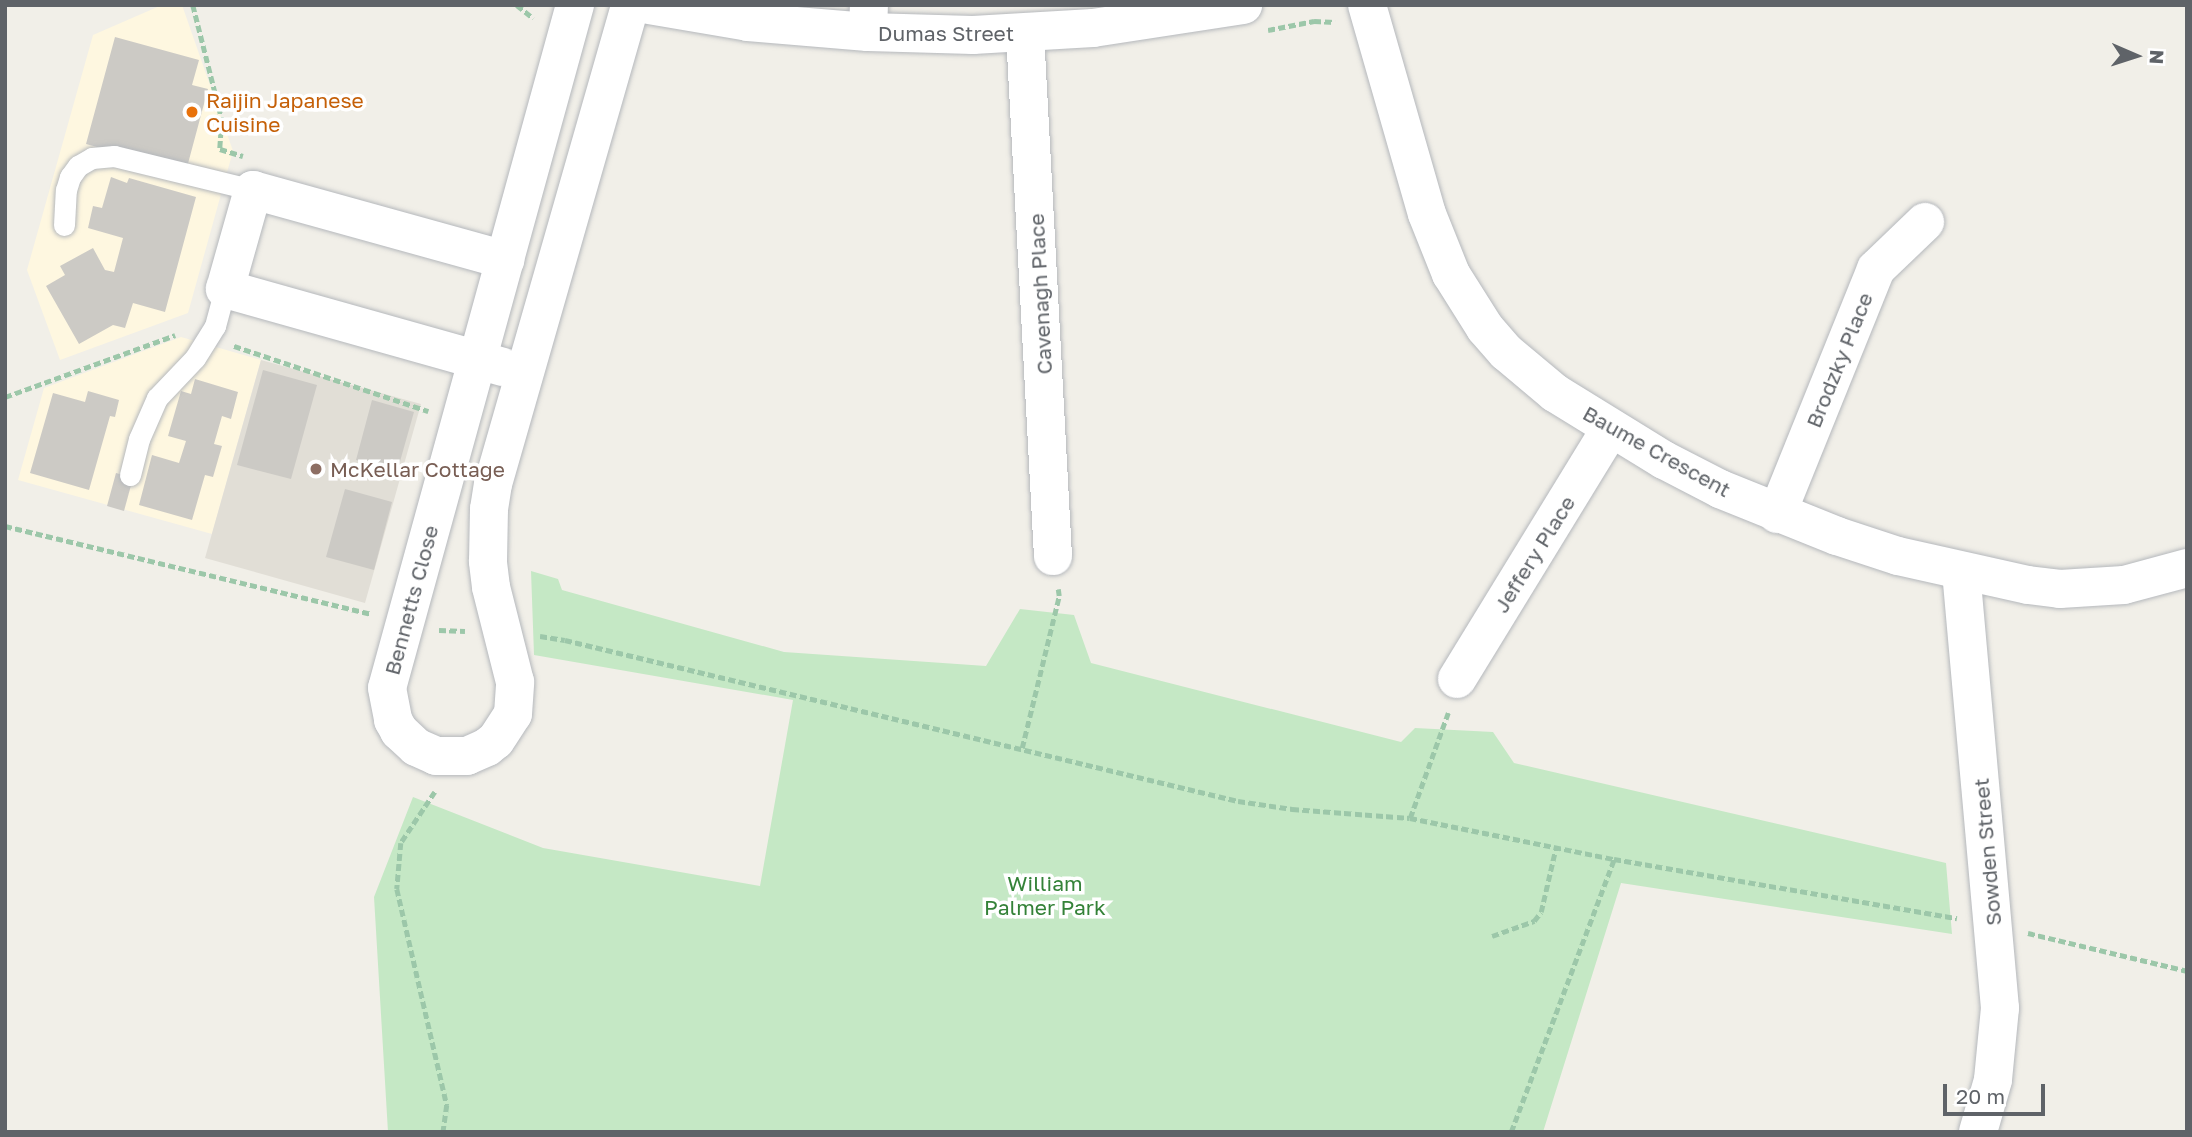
<!DOCTYPE html>
<html>
<head>
<meta charset="utf-8">
<style>
  body { margin:0 }
  #map { position:relative; width:2192px; height:1137px; overflow:hidden; background:#f1efe8; font-family:"Golos Text",sans-serif }
  div>[style] { position:absolute }
  .commercial>* { inset:0; background:#fef7e0 }
  .education>* { inset:0; background:#e1ded6 }
  .green>* { inset:0; background:#c5e8c5 }
  .building>* { inset:0; background:#cccac5 }
  .path>* { height:4.5px; margin-top:-2.25px; transform-origin:0; background:repeating-linear-gradient(90deg,#9cc7a9 0 7px,transparent 0 10.5px) }
  .roads { filter:drop-shadow(0 0 2px #b5b8bc) drop-shadow(0 0 2px #b5b8bc) }
  .lane>* { height:21px; margin:-10.5px; padding:0 10.5px; transform-origin:10.5px; border-radius:10.5px; background:#fff }
  .street>* { height:38px; margin:-19px; padding:0 19px; transform-origin:19px; border-radius:19px; background:#fff }
  .secondary>* { height:38px; margin:-19px; padding:0 19px; transform-origin:19px; border-radius:19px; background:#fff }
  .dots>* { width:19px; height:19px; translate:-50% -50%; box-sizing:border-box; border:4px solid #fff; border-radius:50% }
  span { translate:-50% -50%; white-space:nowrap; text-align:center; line-height:1.15; -webkit-text-stroke:7px #fff; paint-order:stroke }
  .street-label { font-size:21px; color:#5f6368 }
  .food-label { font-size:21px; color:#c56008 }
  .left { translate:0 -50%; text-align:left }
  .education-label { font-size:21px; color:#785e54 }
  .park-label { font-size:21px; color:#348238 }
  .frame { position:absolute; inset:0; border:7px solid #5f6368; pointer-events:none }
  .north { position:absolute; left:2101px; top:21px; width:70px; height:70px; -webkit-text-stroke:5px #fff; paint-order:stroke; rotate:93deg; font-size:19px; font-weight:700; line-height:28px; text-align:center; color:#5f6368 }
  .north::after { content:''; display:block; margin:auto; width:24px; height:32px; background:#5f6368; clip-path:polygon(50% 0,100% 100%,50% 72%,0 100%) }
  .scale { position:absolute; left:1943px; top:1084px; width:102px; height:32px; box-sizing:border-box; border:4px solid #5f6368; border-top:0; padding-left:9px; font-size:21px; line-height:24px; white-space:nowrap; color:#5f6368; -webkit-text-stroke:5px #fff; paint-order:stroke }
</style>
</head>
<body>
<div id="map">
  <div class="commercial">
    <div style="clip-path:polygon(162px 5px,182px 5px,233px 151px,188px 313px,60px 360px,27px 270px,93px 35px)"></div>
    <div style="clip-path:polygon(181px 337px,261px 360px,212px 534px,18px 480px,44px 388px)"></div>
  </div>
  <div class="education">
    <div style="clip-path:polygon(261px 360px,421px 404px,365px 603px,205px 558px)"></div>
  </div>
  <div class="green">
    <div style="clip-path:polygon(531px 571px,558px 579px,562px 590px,784px 652px,986px 666px,1020px 609px,1074px 615px,1091px 663px,1401px 742px,1415px 728px,1493px 732px,1514px 763px,1946px 863px,1952px 934px,1621px 883px,1543px 1132px,388px 1132px,374px 897px,413px 797px,543px 848px,760px 886px,793px 700px,534px 655px)"></div>
  </div>
  <div class="building">
    <div style="clip-path:polygon(115px 37px,199px 60px,192px 85px,208px 89px,186px 171px,86px 144px)"></div>
    <div style="clip-path:polygon(111px 177px,127px 183px,129px 178px,196px 197px,165px 312px,133px 303px,125px 328px,113px 325px,79px 344px,46px 286px,65px 275px,60px 266px,93px 248px,105px 270px,114px 272px,123px 238px,88px 228px,93px 206px,102px 208px)"></div>
    <div style="clip-path:polygon(263px 370px,317px 385px,291px 479px,237px 465px)"></div>
    <div style="clip-path:polygon(195px 379px,238px 392px,231px 419px,222px 416px,214px 444px,222px 446px,213px 477px,205px 475px,192px 520px,139px 505px,152px 455px,179px 463px,186px 441px,168px 436px,181px 391px,191px 394px)"></div>
    <div style="clip-path:polygon(88px 391px,119px 400px,115px 417px,110px 416px,89px 490px,30px 473px,53px 393px,85px 402px)"></div>
    <div style="clip-path:polygon(372px 400px,414px 412px,397px 472px,356px 460px)"></div>
    <div style="clip-path:polygon(116px 473px,133px 478px,124px 511px,107px 506px)"></div>
    <div style="clip-path:polygon(345px 489px,392px 502px,374px 570px,326px 557px)"></div>
  </div>
  <div class="path">
    <div style="left:193px;top:5px;width:119px;rotate:75.8deg"></div>
    <div style="left:222px;top:120px;width:29px;rotate:94deg"></div>
    <div style="left:220px;top:149px;width:24px;rotate:17deg"></div>
    <div style="left:517px;top:5px;width:21px;rotate:39deg"></div>
    <div style="left:1268px;top:30px;width:47px;rotate:-11.1deg"></div>
    <div style="left:1314px;top:21px;width:21px;rotate:3deg"></div>
    <div style="left:234px;top:346px;width:205px;rotate:18.5deg"></div>
    <div style="left:5px;top:397px;width:181px;rotate:-20deg"></div>
    <div style="left:5px;top:526px;width:377px;rotate:13.5deg"></div>
    <div style="left:439px;top:630px;width:26px;rotate:2deg"></div>
    <div style="left:540px;top:636px;width:25px;rotate:9deg"></div>
    <div style="left:565px;top:640px;width:692px;rotate:13.45deg"></div>
    <div style="left:1238px;top:801px;width:55px;rotate:8.4deg"></div>
    <div style="left:1292px;top:809px;width:118px;rotate:4.4deg"></div>
    <div style="left:1410px;top:818px;width:208px;rotate:11.4deg"></div>
    <div style="left:1614px;top:859px;width:348px;rotate:9.8deg"></div>
    <div style="left:1022px;top:748px;width:156px;rotate:-76.3deg"></div>
    <div style="left:1059px;top:596px;width:7px;rotate:-98deg"></div>
    <div style="left:435px;top:792px;width:61px;rotate:123.7deg"></div>
    <div style="left:401px;top:843px;width:46px;rotate:95deg"></div>
    <div style="left:397px;top:889px;width:222px;rotate:77deg"></div>
    <div style="left:447px;top:1105px;width:27px;rotate:98deg"></div>
    <div style="left:1410px;top:818px;width:112px;rotate:-70.1deg"></div>
    <div style="left:2028px;top:933px;width:163px;rotate:13.4deg"></div>
    <div style="left:1492px;top:936px;width:45px;rotate:-19.7deg"></div>
    <div style="left:1534px;top:921px;width:11px;rotate:-52deg"></div>
    <div style="left:1541px;top:912px;width:67px;rotate:-77deg"></div>
    <div style="left:1511px;top:1132px;width:292px;rotate:-69.3deg"></div>
  </div>
  <div class="roads">
    <div class="lane">
      <div style="left:64px;top:225px;width:35px;rotate:-87deg"></div>
      <div style="left:66px;top:190px;width:14px;rotate:-73deg"></div>
      <div style="left:70px;top:177px;width:14px;rotate:-54deg"></div>
      <div style="left:78px;top:166px;width:16px;rotate:-30deg"></div>
      <div style="left:92px;top:158px;width:22px;rotate:-5deg"></div>
      <div style="left:114px;top:156px;width:143px;rotate:13.7deg"></div>
      <div style="left:130px;top:475px;width:37px;rotate:-76deg"></div>
      <div style="left:139px;top:439px;width:45px;rotate:-66.3deg"></div>
      <div style="left:157px;top:398px;width:55px;rotate:-46.5deg"></div>
      <div style="left:195px;top:358px;width:38px;rotate:-58deg"></div>
      <div style="left:215px;top:326px;width:38px;rotate:-75deg"></div>
    </div>
    <div class="street">
      <div style="left:575px;top:5px;width:708px;rotate:105.39deg"></div>
      <div style="left:387px;top:688px;width:33px;rotate:79deg"></div>
      <div style="left:393px;top:720px;width:13px;rotate:61deg"></div>
      <div style="left:399px;top:731px;width:23px;rotate:43deg"></div>
      <div style="left:416px;top:747px;width:22px;rotate:24deg"></div>
      <div style="left:436px;top:756px;width:31px"></div>
      <div style="left:467px;top:756px;width:22px;rotate:-24deg"></div>
      <div style="left:487px;top:747px;width:11px;rotate:-38deg"></div>
      <div style="left:496px;top:740px;width:31px;rotate:-57deg"></div>
      <div style="left:513px;top:714px;width:32px;rotate:-86deg"></div>
      <div style="left:515px;top:682px;width:98px;rotate:-104.2deg"></div>
      <div style="left:491px;top:587px;width:26px;rotate:-97deg"></div>
      <div style="left:488px;top:561px;width:52px;rotate:-88.9deg"></div>
      <div style="left:489px;top:509px;width:25px;rotate:-81deg"></div>
      <div style="left:493px;top:484px;width:498px;rotate:-74deg"></div>
      <div style="left:1367px;top:5px;width:217px;rotate:74deg"></div>
      <div style="left:1427px;top:214px;width:65px;rotate:68.2deg"></div>
      <div style="left:1451px;top:274px;width:64px;rotate:57.8deg"></div>
      <div style="left:1485px;top:328px;width:32px;rotate:49deg"></div>
      <div style="left:1506px;top:352px;width:64px;rotate:39.9deg"></div>
      <div style="left:1555px;top:393px;width:128px;rotate:31.6deg"></div>
      <div style="left:1664px;top:460px;width:63px;rotate:27.4deg"></div>
      <div style="left:1720px;top:489px;width:126px;rotate:21.9deg"></div>
      <div style="left:1837px;top:536px;width:64px;rotate:18.2deg"></div>
      <div style="left:1898px;top:556px;width:133px;rotate:12.6deg"></div>
      <div style="left:2028px;top:585px;width:32px;rotate:7deg"></div>
      <div style="left:2060px;top:589px;width:64px;rotate:-3.6deg"></div>
      <div style="left:2124px;top:585px;width:65px;rotate:-15.1deg"></div>
      <div style="left:868px;top:32px;width:27px;rotate:-88deg"></div>
      <div style="left:1025px;top:33px;width:524px;rotate:86.94deg"></div>
      <div style="left:503px;top:367px;width:289px;rotate:-164.3deg"></div>
      <div style="left:225px;top:289px;width:103px;rotate:-74.2deg"></div>
      <div style="left:253px;top:190px;width:262px;rotate:15.5deg"></div>
      <div style="left:1777px;top:514px;width:264px;rotate:-68deg"></div>
      <div style="left:1876px;top:269px;width:68px;rotate:-43.8deg"></div>
      <div style="left:1961px;top:571px;width:439px;rotate:84.9deg"></div>
      <div style="left:2000px;top:1008px;width:72px;rotate:95.6deg"></div>
      <div style="left:1993px;top:1080px;width:54px;rotate:106.1deg"></div>
      <div style="left:1457px;top:679px;width:293px;rotate:-58.5deg"></div>
    </div>
    <div class="secondary">
      <div style="left:649px;top:5px;width:100px;rotate:9.7deg"></div>
      <div style="left:748px;top:22px;width:120px;rotate:4.8deg"></div>
      <div style="left:868px;top:32px;width:105px;rotate:1.6deg"></div>
      <div style="left:973px;top:35px;width:120px;rotate:-3.3deg"></div>
      <div style="left:1093px;top:28px;width:152px;rotate:-8.7deg"></div>
    </div>
  </div>
  <div class="dots">
    <div style="left:192px;top:112px;background:#e8710a"></div>
    <div style="left:316px;top:469px;background:#8d6e63"></div>
  </div>
  <div class="street-label">
    <span style="left:946px;top:33px">Dumas Street</span>
    <span style="left:1040px;top:294px;rotate:-93deg">Cavenagh Place</span>
    <span style="left:1839px;top:360px;rotate:-68deg">Brodzky Place</span>
    <span style="left:1657px;top:451px;rotate:29deg">Baume Crescent</span>
    <span style="left:1534px;top:554px;rotate:-58deg">Jeffery Place</span>
    <span style="left:411px;top:600px;rotate:-75deg">Bennetts Close</span>
    <span style="left:1987px;top:852px;rotate:-95deg">Sowden Street</span>
  </div>
  <div class="food-label">
    <span class="left" style="left:206px;top:112px">Raijin Japanese<br>Cuisine</span>
  </div>
  <div class="education-label">
    <span class="left" style="left:330px;top:469px">McKellar Cottage</span>
  </div>
  <div class="park-label">
    <span style="left:1045px;top:895px">William<br>Palmer Park</span>
  </div>
  <div class="frame"></div>
  <div class="north">N</div>
  <div class="scale">20 m</div>
</div>
</body>
</html>
